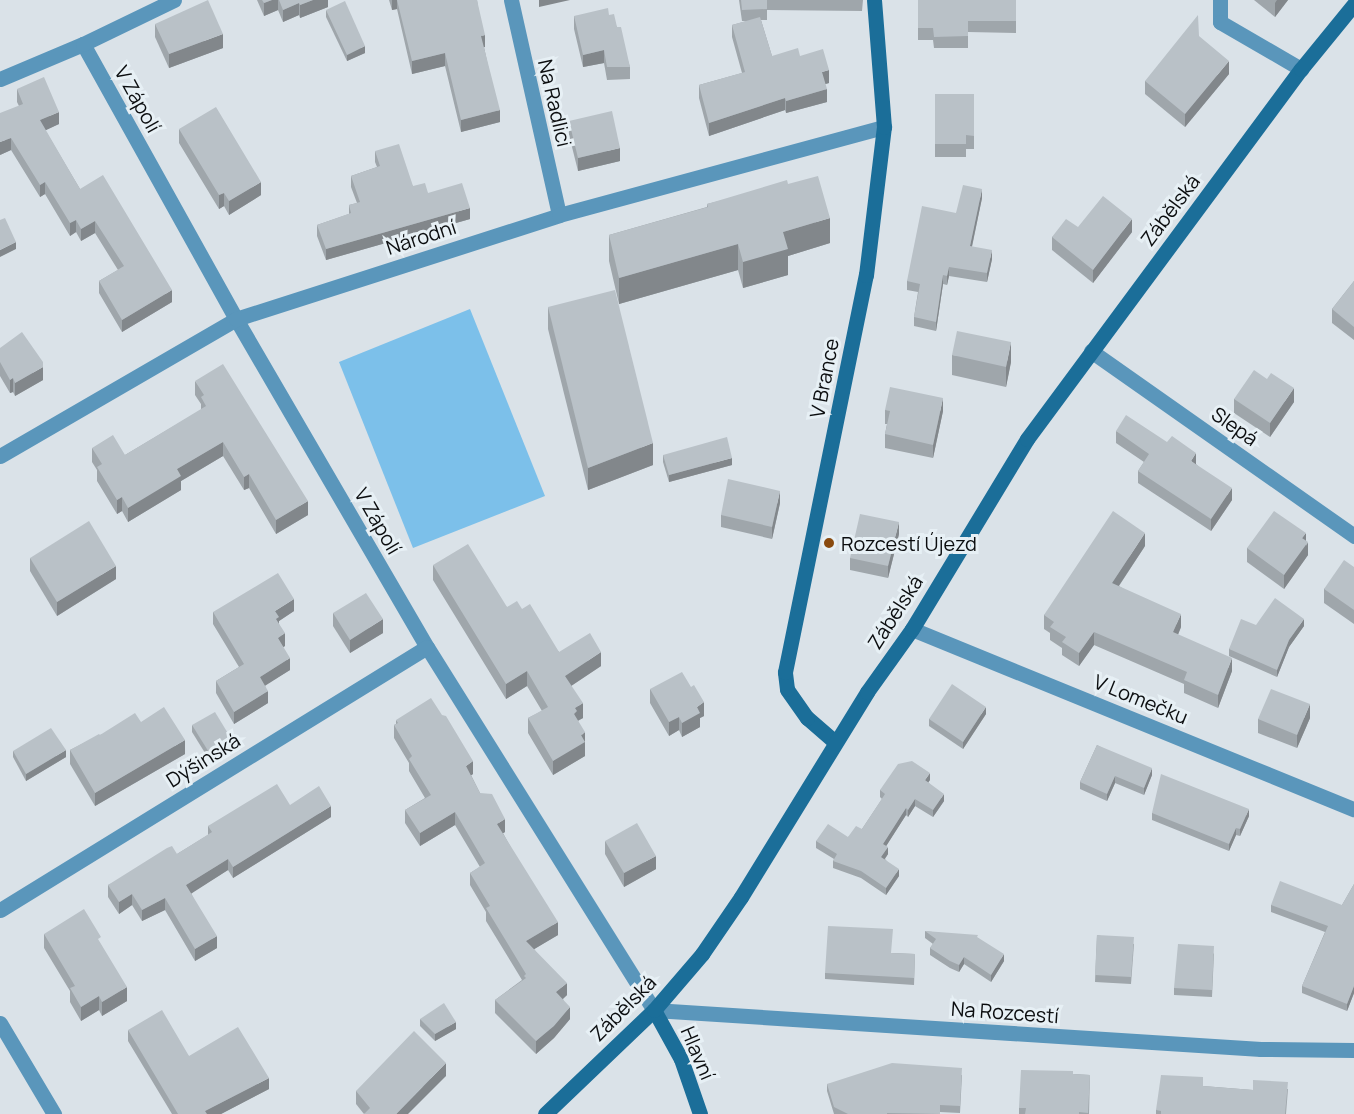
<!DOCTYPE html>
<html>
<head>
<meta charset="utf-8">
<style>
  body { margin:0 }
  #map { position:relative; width:1354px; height:1114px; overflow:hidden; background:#dae2e8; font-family:Manrope,sans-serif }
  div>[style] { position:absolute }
  .green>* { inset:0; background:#7cc0ea }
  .street>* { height:15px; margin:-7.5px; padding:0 7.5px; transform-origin:7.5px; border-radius:7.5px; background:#5a96bb }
  .secondary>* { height:15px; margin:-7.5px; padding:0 7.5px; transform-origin:7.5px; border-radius:7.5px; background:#1b6e99 }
  .wall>* { inset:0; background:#9fa6ab }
  .shaded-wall>* { inset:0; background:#82878b }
  .building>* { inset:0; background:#b9c1c7 }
  .dots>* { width:16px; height:16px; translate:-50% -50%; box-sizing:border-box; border:3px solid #e7f0f5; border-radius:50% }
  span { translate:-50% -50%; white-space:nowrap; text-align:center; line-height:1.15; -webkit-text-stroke:6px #e7f0f5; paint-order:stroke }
  .street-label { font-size:20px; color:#0b0d0f }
  .poi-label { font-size:20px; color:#0b0d0f }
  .left { translate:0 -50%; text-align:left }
</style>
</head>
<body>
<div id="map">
  <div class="green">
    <div style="clip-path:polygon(470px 309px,545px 496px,413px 548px,339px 362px)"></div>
  </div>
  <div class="street">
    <div style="left:511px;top:0;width:220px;rotate:77.4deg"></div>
    <div style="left:1220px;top:0;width:22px;rotate:90deg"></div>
    <div style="left:1220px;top:22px;width:94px;rotate:30.1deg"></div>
    <div style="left:83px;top:44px;width:315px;rotate:60.9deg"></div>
    <div style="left:236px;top:319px;width:380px;rotate:59.8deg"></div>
    <div style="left:427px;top:647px;width:428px;rotate:58deg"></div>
    <div style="left:654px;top:1010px;width:608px;rotate:3.68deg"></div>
    <div style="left:1261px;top:1049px;width:93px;rotate:0.6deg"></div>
    <div style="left:0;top:79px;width:90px;rotate:-22.9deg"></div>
    <div style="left:83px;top:44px;width:101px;rotate:-25.8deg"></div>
    <div style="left:1091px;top:351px;width:322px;rotate:35.1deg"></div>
    <div style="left:0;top:456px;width:273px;rotate:-30.1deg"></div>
    <div style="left:236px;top:319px;width:339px;rotate:-17.8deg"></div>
    <div style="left:559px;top:215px;width:337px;rotate:-15.2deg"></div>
    <div style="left:912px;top:629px;width:477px;rotate:22.2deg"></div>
    <div style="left:0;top:910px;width:501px;rotate:-31.63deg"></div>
    <div style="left:0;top:1023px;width:106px;rotate:59.3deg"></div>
  </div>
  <div class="secondary">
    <div style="left:835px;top:742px;width:37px;rotate:-139deg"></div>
    <div style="left:807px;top:718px;width:35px;rotate:-125deg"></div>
    <div style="left:787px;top:689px;width:17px;rotate:-97deg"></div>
    <div style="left:785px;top:672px;width:405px;rotate:-78.5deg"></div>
    <div style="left:866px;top:275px;width:149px;rotate:-83.1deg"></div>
    <div style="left:884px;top:127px;width:127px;rotate:-94.5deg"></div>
    <div style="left:654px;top:1010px;width:56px;rotate:61.1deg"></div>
    <div style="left:681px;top:1059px;width:58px;rotate:70.9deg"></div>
    <div style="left:545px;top:1114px;width:151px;rotate:-43.7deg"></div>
    <div style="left:654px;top:1010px;width:74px;rotate:-49.4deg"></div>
    <div style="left:702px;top:954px;width:69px;rotate:-55.6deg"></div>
    <div style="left:741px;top:897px;width:241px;rotate:-58.4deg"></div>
    <div style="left:867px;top:692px;width:77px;rotate:-54.5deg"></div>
    <div style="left:912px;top:629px;width:222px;rotate:-58.8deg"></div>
    <div style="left:1027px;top:439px;width:460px;rotate:-53.5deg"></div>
    <div style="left:1301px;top:69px;width:84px;rotate:-50.8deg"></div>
  </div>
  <div class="wall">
    <div style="clip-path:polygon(257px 0,328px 0,328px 7px,300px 18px,299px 15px,283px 22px,278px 10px,264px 16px)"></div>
    <div style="clip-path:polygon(389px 0,477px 0,484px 47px,500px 122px,461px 132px,445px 66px,412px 74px,397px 9px,392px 10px)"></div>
    <div style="clip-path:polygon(739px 0,863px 0,862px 11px,767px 10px,767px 20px,761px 20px,772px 56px,800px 56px,829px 83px,825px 84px,827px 102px,786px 113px,785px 110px,709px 136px,699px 98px,699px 85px,742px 73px,732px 37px,732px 25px,747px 21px,742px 21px)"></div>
    <div style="clip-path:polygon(918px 0,1016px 0,1016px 33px,968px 32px,968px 48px,934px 48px,933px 40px,918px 40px)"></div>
    <div style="clip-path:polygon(1254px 0,1288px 0,1275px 17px)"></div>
    <div style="clip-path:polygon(326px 10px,365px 53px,347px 61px,326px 17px)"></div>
    <div style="clip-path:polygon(609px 15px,617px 27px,630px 67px,630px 79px,607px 80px,604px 63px,583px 67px,574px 29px,574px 16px)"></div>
    <div style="clip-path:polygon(155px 24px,223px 48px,169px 68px,155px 37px)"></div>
    <div style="clip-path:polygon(1229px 74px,1185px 127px,1145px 94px,1145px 81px)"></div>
    <div style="clip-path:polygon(17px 89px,59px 124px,45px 130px,80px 189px,172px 302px,122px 332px,99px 293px,99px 281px,118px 270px,95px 233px,81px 241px,76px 232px,70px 236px,45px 194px,40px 197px,11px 150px,0 155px,19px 106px,17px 102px)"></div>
    <div style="clip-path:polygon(935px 94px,974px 94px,974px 149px,966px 149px,966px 157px,935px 157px)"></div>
    <div style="clip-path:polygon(569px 121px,620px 161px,578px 171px,569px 135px)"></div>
    <div style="clip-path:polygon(179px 129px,261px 195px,229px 215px,224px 206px,219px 209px,179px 143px)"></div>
    <div style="clip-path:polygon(375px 151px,413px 186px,428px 193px,470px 219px,326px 260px,317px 236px,317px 225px,349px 214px,349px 205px,357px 203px,351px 187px,351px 176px,377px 167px,375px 162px)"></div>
    <div style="clip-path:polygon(788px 184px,830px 243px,788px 256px,788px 275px,743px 288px,738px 270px,619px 304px,609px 261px,609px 235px,707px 207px,707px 204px)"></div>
    <div style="clip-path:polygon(982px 198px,972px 247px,992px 259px,987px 282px,949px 276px,947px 285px,943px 284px,936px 331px,914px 326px,914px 317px,918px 292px,907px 290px,907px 281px,956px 213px)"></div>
    <div style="clip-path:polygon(1078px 227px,1132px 232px,1093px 283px,1052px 250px,1052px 237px)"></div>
    <div style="clip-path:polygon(1354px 281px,1354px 340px,1332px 323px,1332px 309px)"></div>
    <div style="clip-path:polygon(548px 307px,653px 465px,588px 490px,548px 329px)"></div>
    <div style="clip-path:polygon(0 348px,43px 380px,15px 396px,13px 392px,10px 393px,0 376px)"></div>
    <div style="clip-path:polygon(952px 355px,1011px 362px,1006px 387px,952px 375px)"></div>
    <div style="clip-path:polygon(195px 381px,308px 515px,276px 534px,249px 488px,244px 490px,223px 456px,181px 481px,181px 490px,128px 522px,122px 511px,117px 514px,97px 481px,97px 470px,92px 462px,92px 448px,125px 455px,201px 410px,201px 404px,195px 395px)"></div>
    <div style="clip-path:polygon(1234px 399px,1294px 402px,1270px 437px,1234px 413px)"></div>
    <div style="clip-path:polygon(885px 410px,943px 411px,933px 458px,885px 448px,885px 434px,887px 424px,885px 424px)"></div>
    <div style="clip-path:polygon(1116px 431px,1196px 464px,1232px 500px,1211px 531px,1138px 483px,1138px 471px,1144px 462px,1116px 443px)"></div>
    <div style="clip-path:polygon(663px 455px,732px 465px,669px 482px,663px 462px)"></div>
    <div style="clip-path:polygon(780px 503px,772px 539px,721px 527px,721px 515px)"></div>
    <div style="clip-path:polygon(899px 534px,888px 578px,850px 570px,850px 558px)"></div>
    <div style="clip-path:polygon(1306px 540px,1308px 555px,1284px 589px,1247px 562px,1247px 548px)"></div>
    <div style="clip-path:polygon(1145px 546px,1119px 586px,1181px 627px,1178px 635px,1232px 671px,1218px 708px,1184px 693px,1184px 684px,1094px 645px,1079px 666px,1062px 655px,1062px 648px,1050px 640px,1050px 633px,1044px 629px,1044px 615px)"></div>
    <div style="clip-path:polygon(30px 558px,116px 579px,57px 616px,30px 571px)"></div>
    <div style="clip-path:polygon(433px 565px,507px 607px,522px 609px,559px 652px,601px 666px,571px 686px,583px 718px,578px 721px,585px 746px,585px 756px,553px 775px,528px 733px,528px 718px,542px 711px,527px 686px,506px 699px,433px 580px)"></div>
    <div style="clip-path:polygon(1354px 567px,1354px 624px,1324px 603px,1324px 589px)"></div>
    <div style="clip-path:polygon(294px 611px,279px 621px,279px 624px,285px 646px,283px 647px,290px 670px,265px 685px,268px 703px,234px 724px,216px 693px,216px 681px,239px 667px,213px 624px,213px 612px)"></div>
    <div style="clip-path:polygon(333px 613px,383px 633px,350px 653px,333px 626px)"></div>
    <div style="clip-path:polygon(1256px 625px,1304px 626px,1289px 647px,1277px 677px,1229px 656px,1229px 649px)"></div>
    <div style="clip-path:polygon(650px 689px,704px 716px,700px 718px,700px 727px,682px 737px,679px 730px,669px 736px,650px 703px)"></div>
    <div style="clip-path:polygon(986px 714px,963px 749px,929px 726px,929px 719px)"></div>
    <div style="clip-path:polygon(1310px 718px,1297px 748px,1258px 733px,1258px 719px)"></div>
    <div style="clip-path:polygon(396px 720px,473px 774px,471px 775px,480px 793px,505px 832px,503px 833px,558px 935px,534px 949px,567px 995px,563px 999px,570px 1019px,554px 1038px,536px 1054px,495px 1013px,495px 1000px,522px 980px,486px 921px,486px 912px,470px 885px,470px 873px,480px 867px,455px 825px,420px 846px,405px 823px,405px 810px,425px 798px,409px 771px,409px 763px,394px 738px,394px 725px,396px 724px)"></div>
    <div style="clip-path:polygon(141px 722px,185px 754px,95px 806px,70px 764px,70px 750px,100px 735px)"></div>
    <div style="clip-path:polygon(192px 725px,232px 747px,210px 761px,192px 732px)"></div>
    <div style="clip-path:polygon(1097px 745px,1152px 775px,1144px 795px,1115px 783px,1107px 801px,1080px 789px,1080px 782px)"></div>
    <div style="clip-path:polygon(13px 751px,66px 757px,26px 781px,13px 757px)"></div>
    <div style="clip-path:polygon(930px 780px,928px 782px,944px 801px,933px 817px,915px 806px,908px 817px,906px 815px,886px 846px,888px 854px,885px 859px,899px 876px,886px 895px,861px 878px,833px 868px,833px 861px,834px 859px,816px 848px,816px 841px,848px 837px,862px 829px,882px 799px,880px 797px,880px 790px)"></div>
    <div style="clip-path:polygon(290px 805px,331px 817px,233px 878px,228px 870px,191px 893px,217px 948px,195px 961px,165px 910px,142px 921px,132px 905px,119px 914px,108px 897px,108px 885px,177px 854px,208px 835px,208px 826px)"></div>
    <div style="clip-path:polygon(1152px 813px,1249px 816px,1240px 836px,1236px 835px,1229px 851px,1152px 820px)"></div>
    <div style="clip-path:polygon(605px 841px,656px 869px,624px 887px,605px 854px)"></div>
    <div style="clip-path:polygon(1354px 884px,1354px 993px,1347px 1011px,1302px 993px,1302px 986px,1325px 932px,1271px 912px,1271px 905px,1342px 905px)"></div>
    <div style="clip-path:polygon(925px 931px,978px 938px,1004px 961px,991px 982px,964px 964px,959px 972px,950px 968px,930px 955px,930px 948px,933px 944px,925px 938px)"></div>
    <div style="clip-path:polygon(44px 934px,101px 945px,127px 1001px,102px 1016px,99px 1010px,81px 1021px,70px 1002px,70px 991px,44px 948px)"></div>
    <div style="clip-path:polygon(1097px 935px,1134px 944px,1131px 984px,1095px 982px)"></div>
    <div style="clip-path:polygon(892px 953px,915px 954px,914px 985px,825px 979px,825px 973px)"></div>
    <div style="clip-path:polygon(1214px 953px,1212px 997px,1174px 995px,1174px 988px)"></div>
    <div style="clip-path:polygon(420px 1019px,456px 1029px,435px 1041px,420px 1026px)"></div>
    <div style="clip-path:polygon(128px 1030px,189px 1056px,269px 1089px,221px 1114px,172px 1114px,128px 1041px)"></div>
    <div style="clip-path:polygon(1073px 1074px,1090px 1075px,1089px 1114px,1019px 1114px,1019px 1108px)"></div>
    <div style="clip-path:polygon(962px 1075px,960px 1113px,940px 1112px,940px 1114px,834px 1114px,827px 1091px,827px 1084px)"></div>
    <div style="clip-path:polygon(446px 1076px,364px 1114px,356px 1104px,356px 1091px)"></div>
    <div style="clip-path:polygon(1203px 1086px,1253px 1090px,1288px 1089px,1286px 1114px,1156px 1114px,1156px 1110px)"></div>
  </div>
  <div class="shaded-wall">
    <div style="clip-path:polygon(272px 0,278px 0,278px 10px,264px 16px,264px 3px)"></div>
    <div style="clip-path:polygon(313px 0,328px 0,328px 7px,300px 18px,300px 5px)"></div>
    <div style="clip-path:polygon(392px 0,397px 0,397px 9px,392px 10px)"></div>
    <div style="clip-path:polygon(539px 0,570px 0,539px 7px)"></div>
    <div style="clip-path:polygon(1277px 0,1288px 0,1275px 17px,1275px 3px)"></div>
    <div style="clip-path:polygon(299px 3px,299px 15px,283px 22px,283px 10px)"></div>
    <div style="clip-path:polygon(223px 34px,223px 48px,169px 68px,169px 54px)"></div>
    <div style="clip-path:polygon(485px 35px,485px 47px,481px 48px,481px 36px)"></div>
    <div style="clip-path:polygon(365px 46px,365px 53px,347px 61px,347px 55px)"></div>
    <div style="clip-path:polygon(604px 50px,604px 63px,583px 67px,583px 55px)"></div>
    <div style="clip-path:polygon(445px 53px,445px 66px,412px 74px,412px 61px)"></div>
    <div style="clip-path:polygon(1229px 61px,1229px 74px,1185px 127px,1185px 114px)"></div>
    <div style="clip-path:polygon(829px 70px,829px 83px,822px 85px,822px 72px)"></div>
    <div style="clip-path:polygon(827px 89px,827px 102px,786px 113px,786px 101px)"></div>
    <div style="clip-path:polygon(785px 98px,785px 110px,709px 136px,709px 123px)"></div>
    <div style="clip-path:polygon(500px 110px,500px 122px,461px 132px,461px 120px)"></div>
    <div style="clip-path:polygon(59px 112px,59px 124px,40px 133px,40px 120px)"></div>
    <div style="clip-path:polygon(11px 138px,11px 150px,0 155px,0 142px)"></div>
    <div style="clip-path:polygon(620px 148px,620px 161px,578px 171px,578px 158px)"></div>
    <div style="clip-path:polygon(45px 182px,45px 194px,40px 197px,40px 185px)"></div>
    <div style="clip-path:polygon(261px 182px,261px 195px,229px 215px,229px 201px)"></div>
    <div style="clip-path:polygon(982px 189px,982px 198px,970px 255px,970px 246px)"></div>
    <div style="clip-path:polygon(224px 193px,224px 206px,219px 209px,219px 195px)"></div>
    <div style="clip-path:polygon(470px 208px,470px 219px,326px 260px,326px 249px)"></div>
    <div style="clip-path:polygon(830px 218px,830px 243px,788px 256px,788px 275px,743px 288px,743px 262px,783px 232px)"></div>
    <div style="clip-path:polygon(1132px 219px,1132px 232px,1093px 283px,1093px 270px)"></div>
    <div style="clip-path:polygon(76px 220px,76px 232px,70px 236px,70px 223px)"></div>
    <div style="clip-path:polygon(95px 221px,95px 233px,81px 241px,81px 229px)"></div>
    <div style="clip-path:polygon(16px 242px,16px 249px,0 257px,0 250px)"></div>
    <div style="clip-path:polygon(738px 244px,738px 270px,619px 304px,619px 278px)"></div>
    <div style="clip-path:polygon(992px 250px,992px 259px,987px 282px,987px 273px)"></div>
    <div style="clip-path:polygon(949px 267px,949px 276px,947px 285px,947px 276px)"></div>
    <div style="clip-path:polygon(943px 275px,943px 284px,936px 331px,936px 322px)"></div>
    <div style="clip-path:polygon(172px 290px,172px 302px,122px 332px,122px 320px)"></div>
    <div style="clip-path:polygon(1011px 342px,1011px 362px,1006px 387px,1006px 367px)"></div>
    <div style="clip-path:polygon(43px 367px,43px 380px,15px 396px,15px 383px)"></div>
    <div style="clip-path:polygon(13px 378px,13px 392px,10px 393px,10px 380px)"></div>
    <div style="clip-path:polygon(1294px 388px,1294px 402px,1270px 437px,1270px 423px)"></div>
    <div style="clip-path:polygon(943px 398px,943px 411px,933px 458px,933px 445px)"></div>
    <div style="clip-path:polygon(223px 442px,223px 456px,181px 481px,181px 490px,128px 522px,128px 508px,177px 469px)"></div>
    <div style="clip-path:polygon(653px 443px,653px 465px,588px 490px,588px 468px)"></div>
    <div style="clip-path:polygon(1196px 453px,1196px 465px,1191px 461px)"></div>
    <div style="clip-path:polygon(732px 458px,732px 465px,669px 482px,669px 475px)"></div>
    <div style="clip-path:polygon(249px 474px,249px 488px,244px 490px,244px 477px)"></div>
    <div style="clip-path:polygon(1232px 488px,1232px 500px,1211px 531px,1211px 519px)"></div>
    <div style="clip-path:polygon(780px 491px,780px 503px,772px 539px,772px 527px)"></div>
    <div style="clip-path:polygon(122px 497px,122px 511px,117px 514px,117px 500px)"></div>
    <div style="clip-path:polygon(308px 501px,308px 515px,276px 534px,276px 520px)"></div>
    <div style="clip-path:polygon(899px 522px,899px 534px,888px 578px,888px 566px)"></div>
    <div style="clip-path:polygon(1145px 533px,1145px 546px,1112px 596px,1112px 583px)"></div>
    <div style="clip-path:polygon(1306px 533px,1306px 546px,1308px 542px,1308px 555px,1284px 589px,1284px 575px,1302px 538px)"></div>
    <div style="clip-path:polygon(116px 566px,116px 579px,57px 616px,57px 602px)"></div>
    <div style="clip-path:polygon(294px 599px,294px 611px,279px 621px,279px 629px,276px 631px,275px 611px)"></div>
    <div style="clip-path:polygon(1181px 614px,1181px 627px,1173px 646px,1173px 632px)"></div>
    <div style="clip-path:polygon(383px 619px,383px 633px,350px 653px,350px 640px)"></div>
    <div style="clip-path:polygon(1304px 619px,1304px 626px,1289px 647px,1277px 677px,1277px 670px,1289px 640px)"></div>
    <div style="clip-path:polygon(1094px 632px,1094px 645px,1079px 666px,1079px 653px)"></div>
    <div style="clip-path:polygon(285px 633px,285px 646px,278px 650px,278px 638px)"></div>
    <div style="clip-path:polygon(601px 652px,601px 666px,565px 690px,565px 676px)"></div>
    <div style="clip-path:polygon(290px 658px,290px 670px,260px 689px,260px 677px)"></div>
    <div style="clip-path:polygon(1232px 658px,1232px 671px,1218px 708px,1218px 695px)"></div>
    <div style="clip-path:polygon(527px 671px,527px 686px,506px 699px,506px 684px)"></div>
    <div style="clip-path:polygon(268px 691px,268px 703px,234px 724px,234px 712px)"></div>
    <div style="clip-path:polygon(704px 702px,704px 716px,700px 718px,700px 727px,682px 737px,682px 723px,697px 707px)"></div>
    <div style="clip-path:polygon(583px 703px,583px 718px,577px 721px,574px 714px,575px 708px)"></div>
    <div style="clip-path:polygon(1310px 704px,1310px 718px,1297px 748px,1297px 735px)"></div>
    <div style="clip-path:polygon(986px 707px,986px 714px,963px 749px,963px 742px)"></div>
    <div style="clip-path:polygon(679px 717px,679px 730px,669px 736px,669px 722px)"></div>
    <div style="clip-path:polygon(585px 732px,585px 756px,553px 775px,553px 761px)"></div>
    <div style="clip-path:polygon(185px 740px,185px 754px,95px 806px,95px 793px)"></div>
    <div style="clip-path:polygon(232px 740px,232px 747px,210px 761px,210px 754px)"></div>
    <div style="clip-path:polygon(66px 750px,66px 757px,26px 781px,26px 774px)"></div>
    <div style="clip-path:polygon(473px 761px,473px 774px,466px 779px,466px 766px)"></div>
    <div style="clip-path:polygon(1152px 768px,1152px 775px,1144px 795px,1144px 788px)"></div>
    <div style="clip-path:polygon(930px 773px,930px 780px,925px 787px,925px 780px)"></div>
    <div style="clip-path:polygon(1115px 776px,1115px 783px,1107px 801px,1107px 794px)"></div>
    <div style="clip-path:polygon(944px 794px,944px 801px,933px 817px,933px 810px)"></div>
    <div style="clip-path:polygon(915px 799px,915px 806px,908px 817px,908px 810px)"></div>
    <div style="clip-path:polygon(331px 806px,331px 817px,233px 878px,233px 867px)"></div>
    <div style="clip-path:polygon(906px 808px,906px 815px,883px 851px,883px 844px)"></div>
    <div style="clip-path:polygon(1249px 809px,1249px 816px,1240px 836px,1240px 829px)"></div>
    <div style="clip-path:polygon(455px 812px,455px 825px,420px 846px,420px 833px)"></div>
    <div style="clip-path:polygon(505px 819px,505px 832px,497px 837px,497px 824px)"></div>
    <div style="clip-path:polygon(1236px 828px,1236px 835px,1229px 851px,1229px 844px)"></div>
    <div style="clip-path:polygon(888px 847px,888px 854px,881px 864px,881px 857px)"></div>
    <div style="clip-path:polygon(656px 856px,656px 869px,624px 887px,624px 873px)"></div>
    <div style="clip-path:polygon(228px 859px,228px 870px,186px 897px,186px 885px)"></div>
    <div style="clip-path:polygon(899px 869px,899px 876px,886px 895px,886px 888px)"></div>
    <div style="clip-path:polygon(132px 894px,132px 905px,119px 914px,119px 902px)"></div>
    <div style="clip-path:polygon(165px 898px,165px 910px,142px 921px,142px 910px)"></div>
    <div style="clip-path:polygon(558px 922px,558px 935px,526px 954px,526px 941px)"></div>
    <div style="clip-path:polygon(217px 936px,217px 948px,195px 961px,195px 949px)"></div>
    <div style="clip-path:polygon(1004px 954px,1004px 961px,991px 982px,991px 975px)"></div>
    <div style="clip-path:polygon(964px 957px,964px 964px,959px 972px,959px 965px)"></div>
    <div style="clip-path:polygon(567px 983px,567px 995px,556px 1005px,556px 992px)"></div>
    <div style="clip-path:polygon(1354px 986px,1354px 993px,1347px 1011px,1347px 1004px)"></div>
    <div style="clip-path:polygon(127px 987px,127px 1001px,102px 1016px,102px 1002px)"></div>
    <div style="clip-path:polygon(99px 996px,99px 1010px,81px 1021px,81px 1007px)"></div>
    <div style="clip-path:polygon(570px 1007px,570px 1019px,554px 1038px,536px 1054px,536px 1041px)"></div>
    <div style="clip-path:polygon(456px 1022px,456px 1029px,435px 1041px,435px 1034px)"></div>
    <div style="clip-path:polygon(446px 1063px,446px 1076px,408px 1114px,396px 1114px)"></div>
    <div style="clip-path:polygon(269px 1078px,269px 1089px,221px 1114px,205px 1114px,205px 1111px)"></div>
  </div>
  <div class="building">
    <div style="clip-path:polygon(208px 0,223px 34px,169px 54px,155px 24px)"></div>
    <div style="clip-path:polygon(262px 0,272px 0,264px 3px)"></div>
    <div style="clip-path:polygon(279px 0,313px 0,300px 5px,299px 3px,283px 10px)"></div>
    <div style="clip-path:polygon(397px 0,477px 0,485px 35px,481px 36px,500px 110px,461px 120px,445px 53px,412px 61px)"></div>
    <div style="clip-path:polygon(741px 0,767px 0,767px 9px,742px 10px)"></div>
    <div style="clip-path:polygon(918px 0,1016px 0,1016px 21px,968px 21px,968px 36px,934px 37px,933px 28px,918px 28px)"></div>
    <div style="clip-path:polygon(345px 1px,365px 46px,347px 55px,326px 10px)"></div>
    <div style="clip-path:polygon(608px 8px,609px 15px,614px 14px,617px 27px,621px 27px,630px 67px,607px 67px,604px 50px,583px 55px,574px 16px)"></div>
    <div style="clip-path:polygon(1198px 15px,1199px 36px,1229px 61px,1185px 114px,1145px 81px)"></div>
    <div style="clip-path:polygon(760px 17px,772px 56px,798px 48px,800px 56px,823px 49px,829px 70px,822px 72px,827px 89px,786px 101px,785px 98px,709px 123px,699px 85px,745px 72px,732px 25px)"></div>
    <div style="clip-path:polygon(44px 77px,59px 112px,40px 120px,80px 189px,103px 175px,172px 290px,122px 320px,99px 281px,124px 266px,95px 221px,81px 229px,76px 220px,70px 223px,45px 182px,40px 185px,11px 138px,0 142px,0 113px,23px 104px,17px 89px)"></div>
    <div style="clip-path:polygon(935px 94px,974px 94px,974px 136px,966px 135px,966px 144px,935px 144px)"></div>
    <div style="clip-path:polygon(216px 107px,261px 182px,229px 201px,224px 193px,219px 195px,179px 129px)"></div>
    <div style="clip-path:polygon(612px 111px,620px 148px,578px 158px,569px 121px)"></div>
    <div style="clip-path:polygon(399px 144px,413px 186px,425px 183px,428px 193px,462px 183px,470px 208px,326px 249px,317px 225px,351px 213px,349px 205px,360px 202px,351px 176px,380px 166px,375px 151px)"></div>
    <div style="clip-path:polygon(818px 176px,830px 218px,783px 232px,788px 249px,743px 262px,738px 244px,619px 278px,609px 235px,708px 207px,707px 204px,787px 180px,788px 184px)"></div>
    <div style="clip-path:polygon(963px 185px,982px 189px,970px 246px,992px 250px,987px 273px,949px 267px,947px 276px,943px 275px,936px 322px,914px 317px,920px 284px,907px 281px,922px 206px,956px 213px)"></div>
    <div style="clip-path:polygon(1103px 196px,1132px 219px,1093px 270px,1052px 237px,1066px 219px,1078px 227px)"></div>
    <div style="clip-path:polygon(5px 218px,16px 242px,0 250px,0 220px)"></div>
    <div style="clip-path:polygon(1354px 281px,1354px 327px,1332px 309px)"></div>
    <div style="clip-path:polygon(615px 290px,653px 443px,588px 468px,548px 307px)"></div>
    <div style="clip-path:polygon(957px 331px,1011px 342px,1006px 367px,952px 355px)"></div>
    <div style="clip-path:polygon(22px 332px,43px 362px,43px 367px,15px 383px,13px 378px,10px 380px,0 362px,0 348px)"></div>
    <div style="clip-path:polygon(223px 364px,308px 501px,276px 520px,249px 474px,244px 477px,223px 442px,177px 469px,181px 476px,128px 508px,122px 497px,117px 500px,97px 467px,102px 464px,92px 448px,113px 435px,125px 455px,206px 406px,201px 397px,204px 395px,195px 381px)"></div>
    <div style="clip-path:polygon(1254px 370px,1267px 379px,1271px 373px,1294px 388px,1270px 423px,1234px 399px)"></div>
    <div style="clip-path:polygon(890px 387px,943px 398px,933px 445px,885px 434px,890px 411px,885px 410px)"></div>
    <div style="clip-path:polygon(1126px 415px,1167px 442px,1172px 436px,1196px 453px,1191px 461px,1232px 488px,1211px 519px,1138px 471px,1149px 454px,1116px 431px)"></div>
    <div style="clip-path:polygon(727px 437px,732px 458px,669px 475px,663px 455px)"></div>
    <div style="clip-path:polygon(728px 479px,780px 491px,772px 527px,721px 515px)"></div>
    <div style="clip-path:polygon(1113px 511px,1145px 533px,1112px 583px,1181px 614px,1173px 632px,1232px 658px,1218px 695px,1184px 680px,1187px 672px,1094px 632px,1079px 653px,1062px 642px,1066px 637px,1050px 627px,1054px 622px,1044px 615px)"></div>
    <div style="clip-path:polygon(1274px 511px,1306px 533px,1302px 538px,1308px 542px,1284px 575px,1247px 548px)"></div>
    <div style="clip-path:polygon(860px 514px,899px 522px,888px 566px,850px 558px)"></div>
    <div style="clip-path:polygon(89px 521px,116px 566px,57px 602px,30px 558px)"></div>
    <div style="clip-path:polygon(468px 544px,507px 607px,517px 601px,522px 609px,530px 604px,559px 652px,590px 633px,601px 652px,565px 676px,583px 703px,575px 708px,577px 711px,574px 714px,585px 732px,581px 735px,585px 742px,553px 761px,528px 718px,548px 707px,527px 671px,506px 684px,433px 565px)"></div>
    <div style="clip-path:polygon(1344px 560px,1354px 567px,1354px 610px,1324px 589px)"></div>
    <div style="clip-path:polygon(278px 573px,294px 599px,275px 611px,279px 617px,276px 619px,285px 633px,278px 638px,290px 658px,260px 677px,268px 691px,234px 712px,216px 681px,244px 664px,213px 612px)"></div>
    <div style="clip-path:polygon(366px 593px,383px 619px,350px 640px,333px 613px)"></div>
    <div style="clip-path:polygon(1275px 598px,1304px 619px,1289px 640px,1277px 670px,1229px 649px,1241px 619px,1256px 625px)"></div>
    <div style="clip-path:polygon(682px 672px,691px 687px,694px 685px,704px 702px,697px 707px,700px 713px,682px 723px,679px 717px,669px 722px,650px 689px)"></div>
    <div style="clip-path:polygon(952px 684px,986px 707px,963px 742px,929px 719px)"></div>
    <div style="clip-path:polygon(1271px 689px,1310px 704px,1297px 735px,1258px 719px)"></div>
    <div style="clip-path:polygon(431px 698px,442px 715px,446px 716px,473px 761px,466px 766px,480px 793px,492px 794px,505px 819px,497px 824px,558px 922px,526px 941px,567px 983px,556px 992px,570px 1007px,554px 1026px,536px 1041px,495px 1000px,526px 978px,524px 976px,526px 974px,486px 908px,490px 906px,470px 873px,485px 863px,455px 812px,420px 833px,405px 810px,431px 795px,409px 759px,412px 756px,394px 725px,398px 723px,396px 720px)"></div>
    <div style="clip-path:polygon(164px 707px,185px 740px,95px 793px,70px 750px,99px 734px,100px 735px,135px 713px,141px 722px)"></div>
    <div style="clip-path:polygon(215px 712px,232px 740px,210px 754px,192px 725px)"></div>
    <div style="clip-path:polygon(51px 728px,66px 750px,26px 774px,13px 751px)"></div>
    <div style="clip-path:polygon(1097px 745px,1152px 768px,1144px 788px,1115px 776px,1107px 794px,1080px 782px)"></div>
    <div style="clip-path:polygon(912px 761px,930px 773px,925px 780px,944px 794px,933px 810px,915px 799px,908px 810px,906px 808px,883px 844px,888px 847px,881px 857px,899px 869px,886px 888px,861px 871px,833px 861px,837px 854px,816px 841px,828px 824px,848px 837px,856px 826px,862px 829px,885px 794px,880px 790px,898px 764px)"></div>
    <div style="clip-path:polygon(1161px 774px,1249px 809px,1240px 829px,1236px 828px,1229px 844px,1152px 813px)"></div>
    <div style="clip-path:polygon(277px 784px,290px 805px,319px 786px,331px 806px,233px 867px,228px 859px,186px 885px,217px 936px,195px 949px,165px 898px,142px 910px,132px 894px,119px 902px,108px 885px,167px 848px,172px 846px,177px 854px,212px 832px,208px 826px)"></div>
    <div style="clip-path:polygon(637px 823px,656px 856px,624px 873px,605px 841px)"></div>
    <div style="clip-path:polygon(1280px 881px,1342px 905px,1354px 884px,1354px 986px,1347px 1004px,1302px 986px,1328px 926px,1271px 905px)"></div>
    <div style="clip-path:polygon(84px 909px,101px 937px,98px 939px,127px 987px,102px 1002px,99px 996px,81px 1007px,70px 988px,75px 986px,44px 934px)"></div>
    <div style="clip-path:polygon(828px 926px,893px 929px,891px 953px,915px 954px,914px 978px,825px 973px)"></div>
    <div style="clip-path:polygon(925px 931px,978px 935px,977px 937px,1004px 954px,991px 975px,964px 957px,959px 965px,950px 961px,930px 948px,936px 939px)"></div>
    <div style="clip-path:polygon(1097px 935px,1134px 937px,1131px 977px,1095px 975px)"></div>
    <div style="clip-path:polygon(1178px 944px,1214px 946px,1212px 990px,1174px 988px)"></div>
    <div style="clip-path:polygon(444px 1003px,456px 1022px,435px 1034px,420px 1019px)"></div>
    <div style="clip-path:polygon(162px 1010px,189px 1056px,238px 1027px,269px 1078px,205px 1111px,207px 1114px,178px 1114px,128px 1030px)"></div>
    <div style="clip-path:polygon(414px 1031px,446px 1063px,396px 1114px,364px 1114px,370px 1108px,356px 1091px)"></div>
    <div style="clip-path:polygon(892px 1063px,962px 1068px,960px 1106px,940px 1105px,940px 1114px,887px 1113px,887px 1114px,848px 1114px,834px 1107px,827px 1084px)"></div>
    <div style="clip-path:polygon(1021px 1070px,1073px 1071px,1073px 1074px,1090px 1075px,1088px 1113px,1079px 1112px,1079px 1114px,1025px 1114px,1026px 1108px,1019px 1108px)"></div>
    <div style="clip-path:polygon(1161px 1075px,1203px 1077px,1203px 1086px,1253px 1090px,1253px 1080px,1288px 1082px,1285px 1114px,1161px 1114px,1161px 1111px,1156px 1110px)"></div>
  </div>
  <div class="dots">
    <div style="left:829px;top:543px;background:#894a0f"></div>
  </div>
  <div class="street-label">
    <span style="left:138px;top:99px;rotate:61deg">V Zápolí</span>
    <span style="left:555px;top:103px;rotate:77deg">Na Radlici</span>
    <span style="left:1170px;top:210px;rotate:-53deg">Zábělská</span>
    <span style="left:421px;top:237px;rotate:-18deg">Národní</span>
    <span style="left:824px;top:378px;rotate:-79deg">V Brance</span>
    <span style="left:1235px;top:426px;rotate:35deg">Slepá</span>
    <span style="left:378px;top:521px;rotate:60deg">V Zápolí</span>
    <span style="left:895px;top:612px;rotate:-57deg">Zábělská</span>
    <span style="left:1141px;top:699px;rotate:22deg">V Lomečku</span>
    <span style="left:203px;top:760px;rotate:-32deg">Dýšinská</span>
    <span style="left:623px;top:1008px;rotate:-45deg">Zábělská</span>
    <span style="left:1005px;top:1012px;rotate:4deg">Na Rozcestí</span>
    <span style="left:698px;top:1053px;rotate:67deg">Hlavní</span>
  </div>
  <div class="poi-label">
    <span class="left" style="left:841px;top:543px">Rozcestí Újezd</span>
  </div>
</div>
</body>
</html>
